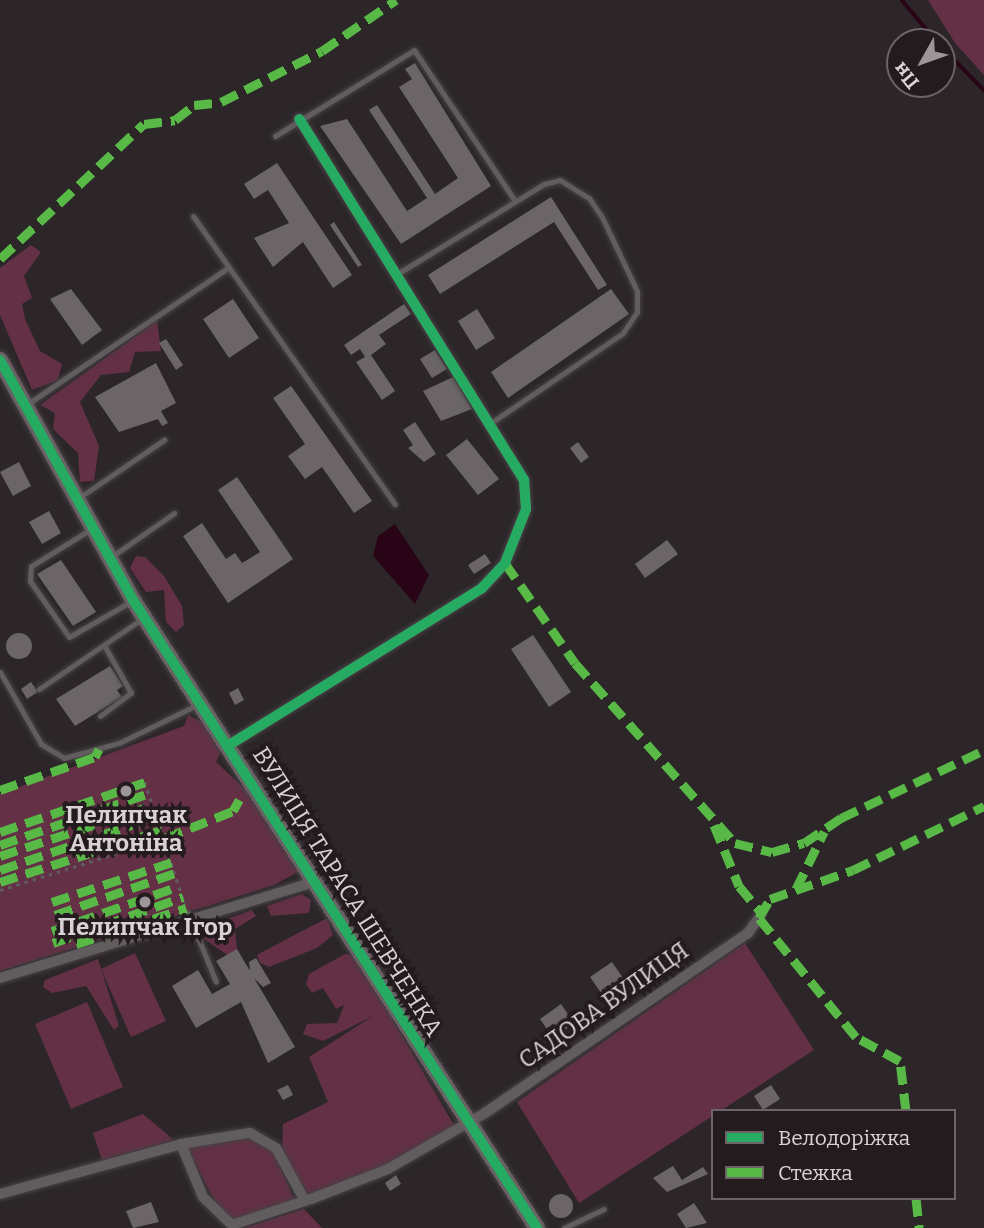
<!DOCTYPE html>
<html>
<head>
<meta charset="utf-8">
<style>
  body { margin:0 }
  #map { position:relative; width:984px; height:1228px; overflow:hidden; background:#2c2629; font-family:Bitter,serif }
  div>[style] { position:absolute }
  .green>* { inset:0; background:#633046 }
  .water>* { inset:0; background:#290417 }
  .stream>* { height:3.5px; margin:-1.75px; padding:0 1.75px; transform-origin:1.75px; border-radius:1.75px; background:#290417 }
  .building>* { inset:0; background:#6b6568 }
  .round { border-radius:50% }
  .path>* { height:2.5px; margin-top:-1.25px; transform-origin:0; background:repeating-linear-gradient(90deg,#605c5e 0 3.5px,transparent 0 8.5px) }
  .roads { filter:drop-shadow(0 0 2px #474244) drop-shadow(0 0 2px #474244) }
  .lane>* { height:5px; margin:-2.5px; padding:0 2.5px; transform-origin:2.5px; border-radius:2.5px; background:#615c5e }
  .street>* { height:10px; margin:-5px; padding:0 5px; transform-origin:5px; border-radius:5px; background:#615c5e }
  .secondary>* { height:16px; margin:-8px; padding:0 8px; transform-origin:8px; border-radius:8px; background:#696164 }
  .quiet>* { height:9px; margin-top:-4.5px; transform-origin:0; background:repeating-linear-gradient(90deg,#58b947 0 18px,transparent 0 27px) }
  .cycleway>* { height:10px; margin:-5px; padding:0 5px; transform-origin:5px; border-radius:5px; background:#26ab63 }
  .dots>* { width:19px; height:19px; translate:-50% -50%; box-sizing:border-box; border:4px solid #241b1f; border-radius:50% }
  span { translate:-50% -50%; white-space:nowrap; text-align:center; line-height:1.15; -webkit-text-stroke:7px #241b1f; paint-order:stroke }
  .poi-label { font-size:24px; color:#d9d2d4; font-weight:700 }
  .street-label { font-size:24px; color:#d9d2d4 }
  .legend { position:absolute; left:711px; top:1109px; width:245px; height:91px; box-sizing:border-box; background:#241b1f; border:2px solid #6c6467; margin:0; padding:9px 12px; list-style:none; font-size:21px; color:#d9d2d4 }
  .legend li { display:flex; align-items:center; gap:14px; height:35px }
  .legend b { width:35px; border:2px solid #6c6467 }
  .north { position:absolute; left:886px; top:28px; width:70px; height:70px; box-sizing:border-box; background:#241b1f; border:2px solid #6c6467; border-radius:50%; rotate:230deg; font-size:19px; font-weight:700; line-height:28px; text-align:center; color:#d9d2d4 }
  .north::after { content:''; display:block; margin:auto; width:24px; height:32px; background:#9c9698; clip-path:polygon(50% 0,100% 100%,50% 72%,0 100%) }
</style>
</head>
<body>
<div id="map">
  <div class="green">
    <div style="clip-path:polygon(928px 0,984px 0,984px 75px,955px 43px)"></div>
    <div style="clip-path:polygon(31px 245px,41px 252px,24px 276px,32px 298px,22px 304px,25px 319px,40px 351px,62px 364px,58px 380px,32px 390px,0 315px,0 268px)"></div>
    <div style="clip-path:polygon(157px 321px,161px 351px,135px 352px,129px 372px,101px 375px,80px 402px,99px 446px,94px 481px,80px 482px,78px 453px,53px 429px,55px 413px,40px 405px)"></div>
    <div style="clip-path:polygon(136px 556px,145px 557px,164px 576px,182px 606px,184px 625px,176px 632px,166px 622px,164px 590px,146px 592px,130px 568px)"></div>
    <div style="clip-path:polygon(188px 715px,208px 725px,222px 749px,216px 762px,245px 789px,298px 872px,274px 885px,0 971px,0 794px,184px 726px)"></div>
    <div style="clip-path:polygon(302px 894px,311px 900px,309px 913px,271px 916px,267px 906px)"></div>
    <div style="clip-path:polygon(252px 910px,256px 916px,235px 929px,237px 949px,229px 956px,204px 939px,213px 924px)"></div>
    <div style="clip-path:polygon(327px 918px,333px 935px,317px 948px,269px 967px,260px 963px,257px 955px,266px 950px)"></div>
    <div style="clip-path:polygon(745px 943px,814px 1050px,579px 1203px,517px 1102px)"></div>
    <div style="clip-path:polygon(135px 953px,166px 1021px,131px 1037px,101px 969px)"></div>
    <div style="clip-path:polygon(345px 954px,355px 955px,455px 1127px,388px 1165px,307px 1196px,282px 1150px,283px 1124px,328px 1102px,309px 1057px,373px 1016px,323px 1041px,303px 1034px,307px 1024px,337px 1023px,344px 1005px,336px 1009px,323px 988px,312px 993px,306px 984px,309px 974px)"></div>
    <div style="clip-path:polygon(98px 959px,119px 1026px,114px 1030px,86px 986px,52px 993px,43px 987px,45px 980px)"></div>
    <div style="clip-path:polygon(87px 1002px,123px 1087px,71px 1109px,35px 1024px)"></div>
    <div style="clip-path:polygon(143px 1114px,174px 1140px,102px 1160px,93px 1133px)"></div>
    <div style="clip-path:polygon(254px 1138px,272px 1150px,295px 1201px,226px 1223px,187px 1148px)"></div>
    <div style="clip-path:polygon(304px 1209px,322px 1228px,245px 1228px)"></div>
  </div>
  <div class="water">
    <div style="clip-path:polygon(395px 524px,429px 575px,415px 604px,373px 556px,378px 536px)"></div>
  </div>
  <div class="stream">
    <div style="left:902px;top:0;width:55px;rotate:50.2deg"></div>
    <div style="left:942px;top:47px;width:60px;rotate:45.7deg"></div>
  </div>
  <div class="building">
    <div style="clip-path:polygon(415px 63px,491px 186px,401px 244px,320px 126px,347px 119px,407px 211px,427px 198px,369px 110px,377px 105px,435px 194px,458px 178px,399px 87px,412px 79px,405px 69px)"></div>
    <div style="clip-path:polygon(277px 163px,352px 275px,333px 288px,303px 242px,273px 267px,254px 238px,289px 223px,268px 190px,254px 199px,244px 184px)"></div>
    <div style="clip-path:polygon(551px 197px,607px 285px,598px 290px,554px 222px,440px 294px,428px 275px)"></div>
    <div style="clip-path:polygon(334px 222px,362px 265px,358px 267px,330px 225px)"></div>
    <div style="clip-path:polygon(71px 289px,102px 330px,82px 345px,50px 299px)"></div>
    <div style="clip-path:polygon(611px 289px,629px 314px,508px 398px,491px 372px)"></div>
    <div style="clip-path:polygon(233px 299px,259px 338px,229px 358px,203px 319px)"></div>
    <div style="clip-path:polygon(404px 304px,411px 314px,379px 335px,386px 344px,371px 355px,395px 391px,382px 400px,356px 362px,365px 357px,360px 349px,351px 355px,344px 345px)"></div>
    <div style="clip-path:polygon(477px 309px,495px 338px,476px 350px,458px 321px)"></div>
    <div style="clip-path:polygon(166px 339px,183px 365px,176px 370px,159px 343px)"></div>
    <div style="clip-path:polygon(435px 350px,447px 369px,432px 378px,420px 359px)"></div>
    <div style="clip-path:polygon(156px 363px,176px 403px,161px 411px,168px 423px,162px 426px,158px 419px,119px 432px,95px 397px)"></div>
    <div style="clip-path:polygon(453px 377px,472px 409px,441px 421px,423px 391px)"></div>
    <div style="clip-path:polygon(291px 386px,372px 501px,354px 513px,322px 467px,305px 479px,288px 456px,305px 444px,273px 398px)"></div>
    <div style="clip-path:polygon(415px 422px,436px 454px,424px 462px,408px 448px,413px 445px,403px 430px)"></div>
    <div style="clip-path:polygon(467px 439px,499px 479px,478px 495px,446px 455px)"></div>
    <div style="clip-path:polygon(578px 442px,589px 457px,581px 463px,570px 448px)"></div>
    <div style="clip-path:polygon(19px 462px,31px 486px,13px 496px,0 472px)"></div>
    <div style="clip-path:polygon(237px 477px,293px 559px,228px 603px,183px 536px,202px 523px,226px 559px,235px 553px,242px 563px,260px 552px,218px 490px)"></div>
    <div style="clip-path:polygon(49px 511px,61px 533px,42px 544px,29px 522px)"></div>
    <div style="clip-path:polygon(667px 540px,678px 554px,645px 578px,635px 564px)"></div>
    <div style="clip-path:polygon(485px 554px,491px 563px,474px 574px,468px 565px)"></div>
    <div style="clip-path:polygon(61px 560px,96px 612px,73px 626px,37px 574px)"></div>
    <div class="round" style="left:6px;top:633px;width:26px;height:26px"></div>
    <div style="clip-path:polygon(533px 635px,571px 692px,549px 707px,511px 649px)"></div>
    <div style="clip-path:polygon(110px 666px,123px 686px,117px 690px,122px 697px,75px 726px,56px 699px)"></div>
    <div style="clip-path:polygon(31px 682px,38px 692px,27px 699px,21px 689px)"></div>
    <div style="clip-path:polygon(238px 688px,244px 700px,235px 705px,229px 693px)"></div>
    <div style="clip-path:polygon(237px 949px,250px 971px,249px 962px,256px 958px,271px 983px,263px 987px,254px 978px,295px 1047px,268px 1063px,241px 1002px,196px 1028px,172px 986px,198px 970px,212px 994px,230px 984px,216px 961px)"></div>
    <div style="clip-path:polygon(612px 962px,623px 978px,601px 993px,590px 977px)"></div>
    <div style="clip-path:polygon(561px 1004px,574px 1023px,553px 1038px,540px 1019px)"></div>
    <div style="clip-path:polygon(288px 1085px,293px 1095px,283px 1100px,277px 1090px)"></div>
    <div style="clip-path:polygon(771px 1085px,780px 1099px,763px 1110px,754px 1096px)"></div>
    <div style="clip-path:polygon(673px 1166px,682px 1180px,703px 1167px,708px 1174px,667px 1192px,653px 1178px)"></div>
    <div style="clip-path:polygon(396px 1175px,401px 1184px,390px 1191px,385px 1183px)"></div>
    <div class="round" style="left:549px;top:1194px;width:24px;height:24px"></div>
    <div style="clip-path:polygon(151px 1202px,159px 1222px,133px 1228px,126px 1211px)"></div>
    <div style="clip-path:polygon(694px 1203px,707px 1223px,686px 1228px,677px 1214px)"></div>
  </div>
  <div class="path">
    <div style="left:145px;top:782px;width:129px;rotate:72deg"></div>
    <div style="left:0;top:890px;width:173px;rotate:-17.5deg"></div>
  </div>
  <div class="roads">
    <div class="lane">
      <div style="left:275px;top:136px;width:163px;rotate:-31.7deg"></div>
      <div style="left:414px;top:50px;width:182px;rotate:56.2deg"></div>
      <div style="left:193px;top:216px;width:352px;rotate:55deg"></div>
      <div style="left:397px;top:274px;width:172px;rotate:-31.5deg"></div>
      <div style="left:544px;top:184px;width:16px;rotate:-14deg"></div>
      <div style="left:560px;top:180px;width:34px;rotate:32deg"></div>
      <div style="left:589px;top:198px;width:23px;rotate:56deg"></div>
      <div style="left:602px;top:217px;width:82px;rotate:64.7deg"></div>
      <div style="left:637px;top:291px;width:21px;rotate:90deg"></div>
      <div style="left:637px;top:312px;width:25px;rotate:124deg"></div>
      <div style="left:623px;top:333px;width:162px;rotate:145.8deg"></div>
      <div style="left:26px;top:405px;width:242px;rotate:-34.2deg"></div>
      <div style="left:80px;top:497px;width:102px;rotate:-34.2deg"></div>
      <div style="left:91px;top:529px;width:70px;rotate:148.3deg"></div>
      <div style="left:31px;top:566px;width:15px;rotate:94deg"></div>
      <div style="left:30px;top:581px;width:68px;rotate:55.1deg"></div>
      <div style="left:69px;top:637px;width:70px;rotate:-29.8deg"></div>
      <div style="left:111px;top:557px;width:77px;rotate:-34.9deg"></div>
      <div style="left:0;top:672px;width:83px;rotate:60.3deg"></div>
      <div style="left:41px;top:744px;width:27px;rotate:31deg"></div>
      <div style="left:64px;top:758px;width:57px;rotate:-15.3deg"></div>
      <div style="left:119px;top:743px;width:87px;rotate:-26deg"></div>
      <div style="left:39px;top:689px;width:126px;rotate:-34.3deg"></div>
      <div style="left:100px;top:716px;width:39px;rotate:-37deg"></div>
      <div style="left:131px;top:693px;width:55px;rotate:-119.4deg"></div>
      <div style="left:188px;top:913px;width:74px;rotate:67.9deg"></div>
      <div style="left:564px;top:1228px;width:44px;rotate:-25.4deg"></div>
    </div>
    <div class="street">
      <div style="left:229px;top:745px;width:298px;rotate:-31.8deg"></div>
      <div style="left:482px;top:588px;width:34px;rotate:-47deg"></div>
      <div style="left:505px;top:563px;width:58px;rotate:-68.7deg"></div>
      <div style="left:526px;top:509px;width:29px;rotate:-94deg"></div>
      <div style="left:524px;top:480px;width:425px;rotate:-121.9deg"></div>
      <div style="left:0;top:978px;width:319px;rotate:-17deg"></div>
      <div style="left:305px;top:885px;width:13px;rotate:-61deg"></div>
      <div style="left:181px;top:1144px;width:57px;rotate:67.5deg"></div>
      <div style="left:203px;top:1197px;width:40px;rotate:44deg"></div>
      <div style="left:232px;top:1225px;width:83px;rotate:-18.2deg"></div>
      <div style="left:311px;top:1199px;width:83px;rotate:-21.3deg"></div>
      <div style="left:388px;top:1169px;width:112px;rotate:-30deg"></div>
      <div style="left:485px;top:1113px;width:319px;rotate:-34.4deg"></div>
      <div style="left:748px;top:933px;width:19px;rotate:-54deg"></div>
      <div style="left:0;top:1194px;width:188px;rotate:-15.4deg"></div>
      <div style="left:181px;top:1144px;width:70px;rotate:-9.1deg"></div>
      <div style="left:250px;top:1133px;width:30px;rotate:30deg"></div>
      <div style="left:276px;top:1148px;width:60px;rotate:61.3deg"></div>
    </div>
    <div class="secondary">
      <div style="left:0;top:360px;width:274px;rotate:61deg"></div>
      <div style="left:133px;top:600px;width:747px;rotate:57.25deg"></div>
    </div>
  </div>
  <div class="quiet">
    <div style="left:0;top:259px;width:197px;rotate:-43.2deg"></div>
    <div style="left:144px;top:124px;width:31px;rotate:-7deg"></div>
    <div style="left:175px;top:120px;width:24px;rotate:-38deg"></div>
    <div style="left:194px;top:105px;width:27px;rotate:-6deg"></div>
    <div style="left:221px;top:102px;width:113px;rotate:-26.8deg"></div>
    <div style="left:322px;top:51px;width:90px;rotate:-34.6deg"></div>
    <div style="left:505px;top:563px;width:122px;rotate:55deg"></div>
    <div style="left:575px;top:663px;width:241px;rotate:48.4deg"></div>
    <div style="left:735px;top:843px;width:38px;rotate:14deg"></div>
    <div style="left:772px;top:852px;width:33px;rotate:-16deg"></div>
    <div style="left:804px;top:843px;width:45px;rotate:-34deg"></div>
    <div style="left:841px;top:818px;width:158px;rotate:-25.4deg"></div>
    <div style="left:0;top:790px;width:101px;rotate:-19.2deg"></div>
    <div style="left:95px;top:757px;width:9px;rotate:-63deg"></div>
    <div style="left:714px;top:825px;width:66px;rotate:67.7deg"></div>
    <div style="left:739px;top:886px;width:34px;rotate:50deg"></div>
    <div style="left:0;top:832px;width:153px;rotate:-19deg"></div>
    <div style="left:165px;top:838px;width:73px;rotate:-21.7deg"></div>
    <div style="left:233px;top:811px;width:13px;rotate:-61deg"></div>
    <div style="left:0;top:845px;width:158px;rotate:-19.2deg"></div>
    <div style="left:0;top:856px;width:161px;rotate:-18.4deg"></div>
    <div style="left:0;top:870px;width:166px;rotate:-19deg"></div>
    <div style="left:0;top:882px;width:170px;rotate:-17.8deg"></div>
    <div style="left:796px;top:889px;width:64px;rotate:-63.8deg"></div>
    <div style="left:52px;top:902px;width:126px;rotate:-18.4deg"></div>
    <div style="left:55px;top:915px;width:127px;rotate:-19.3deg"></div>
    <div style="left:52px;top:931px;width:135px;rotate:-19.5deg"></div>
    <div style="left:53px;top:943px;width:138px;rotate:-19.5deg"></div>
    <div style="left:76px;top:944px;width:116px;rotate:-18.1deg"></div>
    <div style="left:906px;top:1111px;width:50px;rotate:-96.8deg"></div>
    <div style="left:900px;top:1061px;width:50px;rotate:-151.4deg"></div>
    <div style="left:856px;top:1037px;width:154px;rotate:-129.2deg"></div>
    <div style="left:759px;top:918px;width:22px;rotate:-60deg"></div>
    <div style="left:770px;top:899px;width:88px;rotate:-19.3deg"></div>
    <div style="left:853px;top:870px;width:146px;rotate:-26deg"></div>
    <div style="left:916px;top:1198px;width:30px;rotate:84deg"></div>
  </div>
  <div class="cycleway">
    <div style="left:0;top:360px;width:274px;rotate:61deg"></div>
    <div style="left:133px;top:600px;width:747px;rotate:57.25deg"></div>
    <div style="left:229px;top:745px;width:298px;rotate:-31.8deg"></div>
    <div style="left:482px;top:588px;width:34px;rotate:-47deg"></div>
    <div style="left:505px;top:563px;width:58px;rotate:-68.7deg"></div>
    <div style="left:526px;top:509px;width:29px;rotate:-94deg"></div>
    <div style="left:524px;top:480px;width:425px;rotate:-121.9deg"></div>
  </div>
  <div class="dots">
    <div style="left:126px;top:791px;background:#9c9698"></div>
    <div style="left:145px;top:902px;background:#9c9698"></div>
  </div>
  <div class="poi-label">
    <span style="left:126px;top:830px">Пелипчак<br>Антоніна</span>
    <span style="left:145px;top:928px">Пелипчак Ігор</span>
  </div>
  <div class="street-label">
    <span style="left:347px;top:892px;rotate:58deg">ВУЛИЦЯ ТАРАСА ШЕВЧЕНКА</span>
    <span style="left:604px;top:1006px;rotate:-35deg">САДОВА ВУЛИЦЯ</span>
  </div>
  <ul class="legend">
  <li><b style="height:9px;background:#26ab63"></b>Велодоріжка</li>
  <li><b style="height:9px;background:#58b947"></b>Стежка</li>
  </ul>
  <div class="north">Пн</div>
</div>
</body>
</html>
